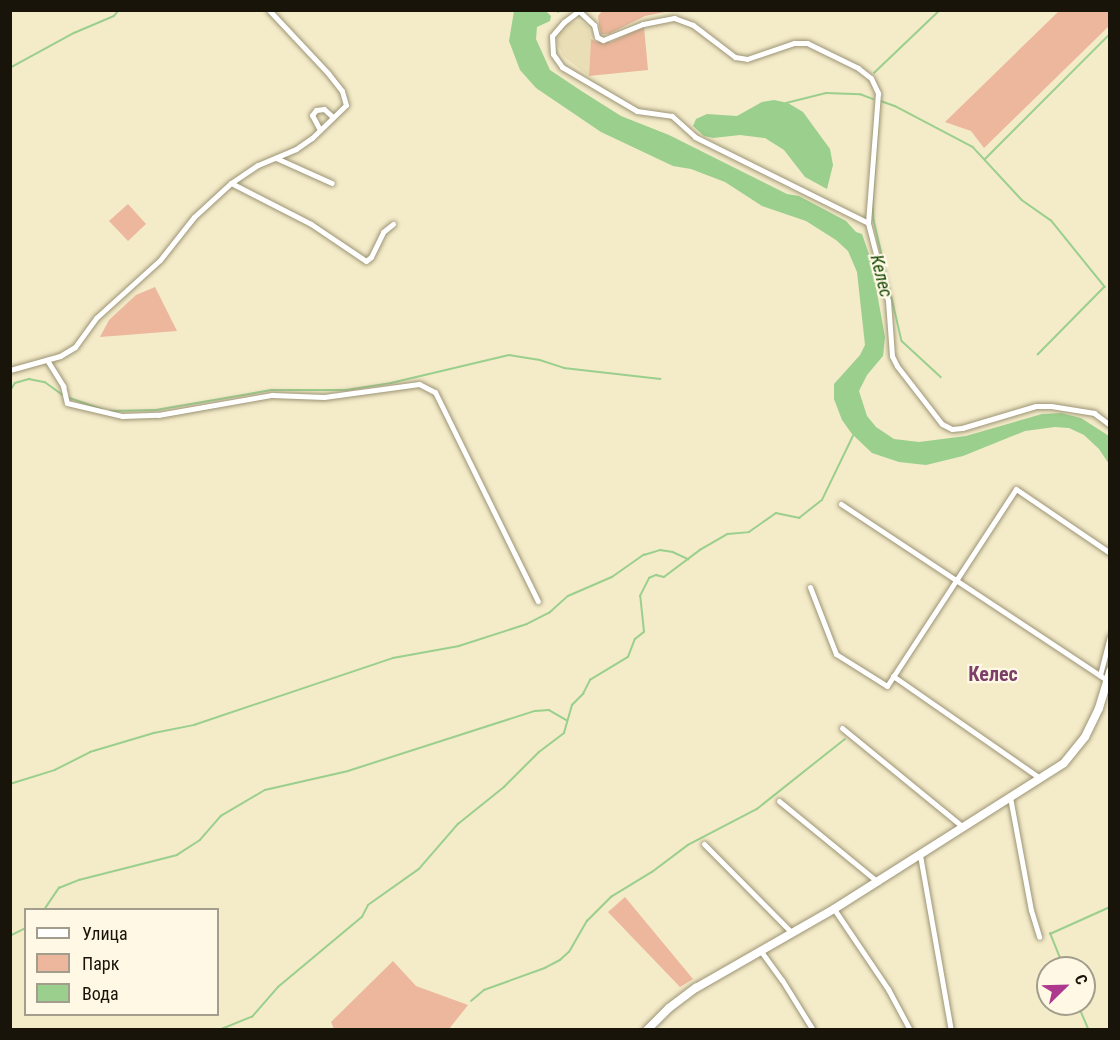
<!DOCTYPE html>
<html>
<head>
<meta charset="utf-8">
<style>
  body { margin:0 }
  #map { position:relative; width:1120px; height:1040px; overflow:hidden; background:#f4ebc9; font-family:"Roboto Condensed",sans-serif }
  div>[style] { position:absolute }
  .built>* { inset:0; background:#e9deb5 }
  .green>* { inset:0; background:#ecb79c }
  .water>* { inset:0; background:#9acf8d }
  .stream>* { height:1.5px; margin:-0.75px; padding:0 0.75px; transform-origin:0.75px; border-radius:0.75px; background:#9acf8d }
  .roads { filter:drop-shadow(0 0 2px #9c9475) drop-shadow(0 0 2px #9c9475) }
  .minor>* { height:5px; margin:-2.5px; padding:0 2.5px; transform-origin:2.5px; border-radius:2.5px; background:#fff }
  .secondary>* { height:8px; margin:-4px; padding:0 4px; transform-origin:4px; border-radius:4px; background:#fff }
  span { translate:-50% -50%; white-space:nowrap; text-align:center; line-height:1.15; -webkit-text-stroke:4.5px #fef8e4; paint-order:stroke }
  .water-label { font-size:18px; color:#164803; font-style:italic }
  .quarter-label { font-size:20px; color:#7b3f69; font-weight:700 }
  .frame { position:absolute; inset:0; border:12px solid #181409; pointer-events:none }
  .legend { position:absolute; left:24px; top:908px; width:195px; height:108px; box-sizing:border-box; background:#fef8e4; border:2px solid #a29d8c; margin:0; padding:8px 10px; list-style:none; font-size:18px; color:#181409 }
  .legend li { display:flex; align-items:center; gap:12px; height:30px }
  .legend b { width:30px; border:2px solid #a29d8c }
  .north { position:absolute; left:1036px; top:956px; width:60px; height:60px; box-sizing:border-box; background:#fef8e4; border:2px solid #a29d8c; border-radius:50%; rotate:67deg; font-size:16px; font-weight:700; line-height:24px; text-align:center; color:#181409 }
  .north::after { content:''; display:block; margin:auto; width:21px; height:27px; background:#af388f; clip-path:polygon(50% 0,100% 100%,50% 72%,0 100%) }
</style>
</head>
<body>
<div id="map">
  <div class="built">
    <div style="clip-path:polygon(580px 21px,588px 27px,591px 39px,589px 76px,563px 56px,557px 42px,559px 33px,567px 24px)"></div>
  </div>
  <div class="green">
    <div style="clip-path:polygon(603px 10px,670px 10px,670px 11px,645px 16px,609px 34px,601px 34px,599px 25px,598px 16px)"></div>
    <div style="clip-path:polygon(1059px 11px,1109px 11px,1109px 26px,984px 148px,971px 131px,945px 122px)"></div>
    <div style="clip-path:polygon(644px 27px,648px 70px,589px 76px,591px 39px,597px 42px,611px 42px)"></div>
    <div style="clip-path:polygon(128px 204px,146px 224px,128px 241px,109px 221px)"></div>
    <div style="clip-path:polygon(155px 287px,177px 331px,100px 337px,109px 320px,136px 295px)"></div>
    <div style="clip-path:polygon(625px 897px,693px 979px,680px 987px,608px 912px)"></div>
    <div style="clip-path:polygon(393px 961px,416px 986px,468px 1005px,449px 1029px,334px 1029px,331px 1022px)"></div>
  </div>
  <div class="water">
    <div style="clip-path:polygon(514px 11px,546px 11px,551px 16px,550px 21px,537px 27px,536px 39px,550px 70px,583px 92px,621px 116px,669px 135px,787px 194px,799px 196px,846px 221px,856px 232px,862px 234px,871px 260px,885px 337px,883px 356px,867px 375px,859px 391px,867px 416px,876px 427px,894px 439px,919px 442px,966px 436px,1042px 414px,1061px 413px,1081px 418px,1109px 436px,1109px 464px,1099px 449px,1084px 435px,1069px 428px,1055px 427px,1025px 431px,963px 456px,926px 465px,899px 462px,872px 453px,852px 434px,842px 420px,834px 399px,834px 384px,860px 355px,865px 345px,857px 272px,848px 251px,836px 240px,806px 221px,762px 206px,725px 182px,691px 169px,673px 166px,601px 132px,536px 88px,520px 70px,509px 41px)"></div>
    <div style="clip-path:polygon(774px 100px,788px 103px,803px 112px,830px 149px,833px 165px,827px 189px,805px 177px,784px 150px,765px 138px,740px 135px,713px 138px,704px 136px,693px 126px,696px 119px,707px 114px,737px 116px,762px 102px)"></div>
  </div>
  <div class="stream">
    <div style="left:558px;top:12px;width:4px;rotate:-34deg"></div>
    <div style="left:10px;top:68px;width:73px;rotate:-28.7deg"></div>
    <div style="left:74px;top:33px;width:43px;rotate:-23deg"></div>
    <div style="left:114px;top:16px;width:8px;rotate:-50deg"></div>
    <div style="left:874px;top:73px;width:91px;rotate:-43.7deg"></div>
    <div style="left:881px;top:101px;width:15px;rotate:20deg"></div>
    <div style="left:895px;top:106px;width:88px;rotate:27.7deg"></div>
    <div style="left:973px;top:147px;width:72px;rotate:47.2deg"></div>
    <div style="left:1022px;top:200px;width:35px;rotate:35deg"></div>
    <div style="left:1051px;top:220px;width:86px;rotate:51.1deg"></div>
    <div style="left:1105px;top:287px;width:95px;rotate:134.6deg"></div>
    <div style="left:880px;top:102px;width:99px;rotate:94deg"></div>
    <div style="left:873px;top:201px;width:19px;rotate:87deg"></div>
    <div style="left:874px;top:220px;width:124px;rotate:77deg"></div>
    <div style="left:902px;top:341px;width:53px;rotate:42.7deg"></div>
    <div style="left:786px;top:103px;width:41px;rotate:-14deg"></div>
    <div style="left:826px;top:93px;width:34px;rotate:2deg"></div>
    <div style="left:860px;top:94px;width:14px;rotate:21deg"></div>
    <div style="left:985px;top:159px;width:177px;rotate:-45deg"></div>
    <div style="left:10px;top:391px;width:9px;rotate:-58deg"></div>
    <div style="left:15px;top:383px;width:15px;rotate:-16deg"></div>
    <div style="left:29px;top:379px;width:16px;rotate:11deg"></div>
    <div style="left:45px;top:382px;width:22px;rotate:36deg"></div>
    <div style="left:67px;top:397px;width:37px;rotate:19deg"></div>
    <div style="left:110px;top:411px;width:46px;rotate:-1.2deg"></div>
    <div style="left:156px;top:410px;width:118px;rotate:-9.8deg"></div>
    <div style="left:272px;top:390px;width:74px"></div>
    <div style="left:346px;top:390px;width:46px;rotate:-8.8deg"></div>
    <div style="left:391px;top:383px;width:121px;rotate:-13.3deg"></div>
    <div style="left:509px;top:355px;width:31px;rotate:9deg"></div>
    <div style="left:540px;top:360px;width:25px;rotate:18deg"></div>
    <div style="left:564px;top:368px;width:97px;rotate:6.5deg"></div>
    <div style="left:10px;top:784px;width:47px;rotate:-17.3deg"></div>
    <div style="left:55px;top:770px;width:39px;rotate:-27deg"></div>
    <div style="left:90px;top:752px;width:67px;rotate:-16.5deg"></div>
    <div style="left:154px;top:733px;width:41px;rotate:-11.3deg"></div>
    <div style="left:194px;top:725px;width:210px;rotate:-18.6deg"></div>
    <div style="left:393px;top:658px;width:67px;rotate:-10.3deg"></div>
    <div style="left:459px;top:646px;width:71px;rotate:-17.9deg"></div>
    <div style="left:527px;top:624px;width:25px;rotate:-27deg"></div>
    <div style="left:549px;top:613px;width:25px;rotate:-42deg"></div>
    <div style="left:568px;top:596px;width:48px;rotate:-23.4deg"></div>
    <div style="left:612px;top:577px;width:39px;rotate:-35deg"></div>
    <div style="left:644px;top:555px;width:17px;rotate:-17deg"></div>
    <div style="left:660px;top:550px;width:13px;rotate:9deg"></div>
    <div style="left:673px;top:552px;width:17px;rotate:25deg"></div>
    <div style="left:44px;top:910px;width:27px;rotate:-56deg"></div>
    <div style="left:59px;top:888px;width:22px;rotate:-22deg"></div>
    <div style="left:79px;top:880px;width:101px;rotate:-14.3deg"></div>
    <div style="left:177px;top:855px;width:27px;rotate:-33deg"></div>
    <div style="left:200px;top:840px;width:32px;rotate:-49deg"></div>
    <div style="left:221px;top:816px;width:51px;rotate:-30.6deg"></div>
    <div style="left:265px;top:790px;width:85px;rotate:-12.9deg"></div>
    <div style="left:348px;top:771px;width:196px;rotate:-17.8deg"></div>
    <div style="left:535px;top:711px;width:14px;rotate:-4deg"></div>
    <div style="left:549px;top:710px;width:20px;rotate:30deg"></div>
    <div style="left:10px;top:936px;width:18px;rotate:-27deg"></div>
    <div style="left:1064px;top:968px;width:37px;rotate:-112deg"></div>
    <div style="left:1050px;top:934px;width:66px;rotate:-24.2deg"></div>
    <div style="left:471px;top:1001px;width:17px;rotate:-40deg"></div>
    <div style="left:484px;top:990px;width:65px;rotate:-19.8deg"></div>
    <div style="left:545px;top:968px;width:17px;rotate:-28deg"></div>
    <div style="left:560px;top:960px;width:12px;rotate:-42deg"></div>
    <div style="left:569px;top:952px;width:36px;rotate:-60deg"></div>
    <div style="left:587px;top:921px;width:34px;rotate:-45deg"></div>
    <div style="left:611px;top:897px;width:48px;rotate:-31.4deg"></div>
    <div style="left:652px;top:872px;width:45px;rotate:-36.9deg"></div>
    <div style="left:688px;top:845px;width:78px;rotate:-27.6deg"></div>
    <div style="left:757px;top:809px;width:112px;rotate:-38.5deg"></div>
    <div style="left:1078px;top:1004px;width:28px;rotate:67deg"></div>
    <div style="left:219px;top:1030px;width:35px;rotate:-22deg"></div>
    <div style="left:252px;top:1017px;width:40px;rotate:-49deg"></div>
    <div style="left:278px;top:987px;width:109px;rotate:-39.8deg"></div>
    <div style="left:362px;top:917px;width:13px;rotate:-63deg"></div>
    <div style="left:368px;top:905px;width:62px;rotate:-35.2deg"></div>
    <div style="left:419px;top:869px;width:60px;rotate:-49.1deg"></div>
    <div style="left:458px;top:824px;width:59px;rotate:-38.8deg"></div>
    <div style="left:504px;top:787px;width:49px;rotate:-45deg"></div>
    <div style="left:539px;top:752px;width:31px;rotate:-37deg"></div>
    <div style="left:564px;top:733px;width:29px;rotate:-74deg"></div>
    <div style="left:572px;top:705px;width:16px;rotate:-45deg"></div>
    <div style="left:583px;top:694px;width:16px;rotate:-63deg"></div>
    <div style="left:590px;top:680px;width:44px;rotate:-31.2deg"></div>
    <div style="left:628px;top:657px;width:19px;rotate:-69deg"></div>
    <div style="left:635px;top:639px;width:11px;rotate:-38deg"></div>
    <div style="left:644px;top:632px;width:36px;rotate:-96deg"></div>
    <div style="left:640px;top:596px;width:20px;rotate:-63deg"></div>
    <div style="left:649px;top:578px;width:8px;rotate:-23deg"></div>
    <div style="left:656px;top:575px;width:8px;rotate:14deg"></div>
    <div style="left:664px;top:577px;width:45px;rotate:-36.9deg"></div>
    <div style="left:700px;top:550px;width:32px;rotate:-30deg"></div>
    <div style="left:728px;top:534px;width:21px;rotate:-5deg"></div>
    <div style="left:749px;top:532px;width:33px;rotate:-35deg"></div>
    <div style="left:776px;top:513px;width:24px;rotate:12deg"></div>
    <div style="left:799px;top:518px;width:29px;rotate:-38deg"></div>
    <div style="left:822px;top:500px;width:71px;rotate:-64.2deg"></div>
  </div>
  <div class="roads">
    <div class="minor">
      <div style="left:580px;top:10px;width:20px;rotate:143deg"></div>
      <div style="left:564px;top:22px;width:18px;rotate:131deg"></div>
      <div style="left:552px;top:36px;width:18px;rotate:87deg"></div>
      <div style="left:553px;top:54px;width:16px;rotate:55deg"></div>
      <div style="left:562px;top:67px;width:87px;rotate:30.4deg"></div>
      <div style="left:637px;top:111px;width:35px;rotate:8deg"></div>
      <div style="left:672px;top:116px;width:31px;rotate:42deg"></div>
      <div style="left:695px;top:137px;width:193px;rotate:26.4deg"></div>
      <div style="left:579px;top:11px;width:21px;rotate:43deg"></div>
      <div style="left:594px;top:25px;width:12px;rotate:76deg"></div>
      <div style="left:597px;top:37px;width:7px;rotate:27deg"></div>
      <div style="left:603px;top:40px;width:43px;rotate:-21.8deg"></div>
      <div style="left:643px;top:24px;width:32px;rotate:-11deg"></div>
      <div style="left:674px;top:18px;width:20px;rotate:20deg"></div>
      <div style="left:693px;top:25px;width:53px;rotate:37.3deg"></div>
      <div style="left:735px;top:57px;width:12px;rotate:9deg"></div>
      <div style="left:747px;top:59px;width:50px;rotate:-18.8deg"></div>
      <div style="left:794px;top:43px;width:13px"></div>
      <div style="left:807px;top:43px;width:57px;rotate:26.1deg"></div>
      <div style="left:858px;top:68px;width:16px;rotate:38deg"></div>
      <div style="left:871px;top:78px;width:17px;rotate:65deg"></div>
      <div style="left:878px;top:93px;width:130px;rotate:94.4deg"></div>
      <div style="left:868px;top:223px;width:81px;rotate:75.6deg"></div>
      <div style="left:888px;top:301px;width:55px;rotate:85.8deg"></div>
      <div style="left:892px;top:356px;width:11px;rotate:63deg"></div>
      <div style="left:897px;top:366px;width:73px;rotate:52.2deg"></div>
      <div style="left:942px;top:424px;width:11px;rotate:27deg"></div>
      <div style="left:952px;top:429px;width:10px;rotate:-6deg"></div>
      <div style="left:962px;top:428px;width:77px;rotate:-16.6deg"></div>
      <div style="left:1036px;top:406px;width:15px"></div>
      <div style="left:1051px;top:406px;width:44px;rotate:9.2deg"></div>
      <div style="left:1094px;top:413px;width:20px;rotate:37deg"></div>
      <div style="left:320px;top:130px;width:17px;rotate:-118deg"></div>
      <div style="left:312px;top:115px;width:6px;rotate:-51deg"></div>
      <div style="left:316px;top:110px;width:8px;rotate:-7deg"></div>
      <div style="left:324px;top:109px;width:12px;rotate:42deg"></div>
      <div style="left:276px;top:158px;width:61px;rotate:24.1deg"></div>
      <div style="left:231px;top:183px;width:90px;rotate:27.1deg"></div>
      <div style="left:311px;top:224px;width:66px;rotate:33.9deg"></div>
      <div style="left:366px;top:261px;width:6px;rotate:-39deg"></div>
      <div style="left:371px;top:257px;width:28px;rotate:-64deg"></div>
      <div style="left:383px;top:232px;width:13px;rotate:-39deg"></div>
      <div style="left:47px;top:360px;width:31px;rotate:58deg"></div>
      <div style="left:63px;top:386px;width:17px;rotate:77deg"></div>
      <div style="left:67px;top:403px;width:57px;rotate:13.3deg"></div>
      <div style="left:122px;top:416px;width:36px;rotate:-2deg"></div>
      <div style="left:158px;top:415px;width:116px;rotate:-10deg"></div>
      <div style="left:272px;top:395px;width:52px;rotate:2.2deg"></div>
      <div style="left:324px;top:397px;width:96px;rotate:-7.8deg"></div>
      <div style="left:419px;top:384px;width:18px;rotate:27deg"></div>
      <div style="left:435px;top:392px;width:233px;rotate:63.8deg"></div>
      <div style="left:10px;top:370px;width:52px;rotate:-15.6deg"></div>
      <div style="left:60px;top:356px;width:17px;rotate:-31deg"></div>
      <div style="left:75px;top:347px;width:36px;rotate:-54deg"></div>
      <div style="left:96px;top:318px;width:86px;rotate:-42.2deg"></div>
      <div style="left:160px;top:260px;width:55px;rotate:-51.7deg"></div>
      <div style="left:194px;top:217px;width:50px;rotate:-42.6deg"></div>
      <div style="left:231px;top:183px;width:32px;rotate:-34deg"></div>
      <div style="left:258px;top:165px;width:41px;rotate:-22.8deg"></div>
      <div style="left:296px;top:149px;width:19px;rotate:-35deg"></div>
      <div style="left:312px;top:138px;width:47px;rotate:-44.1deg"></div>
      <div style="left:346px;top:105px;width:15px;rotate:-106deg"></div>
      <div style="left:342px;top:91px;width:24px;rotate:-128deg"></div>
      <div style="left:327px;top:72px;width:85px;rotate:-133.1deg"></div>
      <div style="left:841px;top:504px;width:319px;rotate:33.5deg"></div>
      <div style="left:810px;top:587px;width:72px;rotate:68.8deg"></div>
      <div style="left:836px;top:654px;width:60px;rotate:32.1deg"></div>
      <div style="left:887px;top:686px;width:235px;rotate:-56.8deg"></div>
      <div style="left:1016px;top:489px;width:114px;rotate:34.2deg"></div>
      <div style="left:1100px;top:675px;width:40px;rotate:-75.6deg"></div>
      <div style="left:893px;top:676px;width:179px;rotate:34.8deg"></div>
      <div style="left:842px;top:728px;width:156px;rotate:39.3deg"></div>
      <div style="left:1010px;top:797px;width:115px;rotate:79.5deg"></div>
      <div style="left:1031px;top:910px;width:28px;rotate:73deg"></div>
      <div style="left:779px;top:801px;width:128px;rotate:39.3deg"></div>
      <div style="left:704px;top:844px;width:125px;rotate:45.3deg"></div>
      <div style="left:920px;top:855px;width:178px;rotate:80deg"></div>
      <div style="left:834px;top:909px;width:97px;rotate:56deg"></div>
      <div style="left:888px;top:989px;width:47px;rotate:61.8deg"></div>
      <div style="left:760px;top:950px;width:37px;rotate:54deg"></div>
      <div style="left:782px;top:980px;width:59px;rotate:58.2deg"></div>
    </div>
    <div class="secondary">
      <div style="left:647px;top:1030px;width:31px;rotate:-45deg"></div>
      <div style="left:669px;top:1008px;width:34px;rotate:-37deg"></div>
      <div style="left:696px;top:988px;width:159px;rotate:-29.8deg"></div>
      <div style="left:834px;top:909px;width:272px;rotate:-32.4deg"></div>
      <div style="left:1064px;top:763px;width:33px;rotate:-51deg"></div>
      <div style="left:1085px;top:737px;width:32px;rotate:-64deg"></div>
      <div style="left:1099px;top:708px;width:39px;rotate:-73deg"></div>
    </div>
  </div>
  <div class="water-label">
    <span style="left:881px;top:276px;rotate:76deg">Келес</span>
  </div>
  <div class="quarter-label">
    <span style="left:993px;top:674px">Келес</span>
  </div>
  <div class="frame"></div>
  <ul class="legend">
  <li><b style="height:8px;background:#fff"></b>Улица</li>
  <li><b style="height:16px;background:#ecb79c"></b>Парк</li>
  <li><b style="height:16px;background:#9acf8d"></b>Вода</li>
  </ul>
  <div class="north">С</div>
</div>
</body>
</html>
